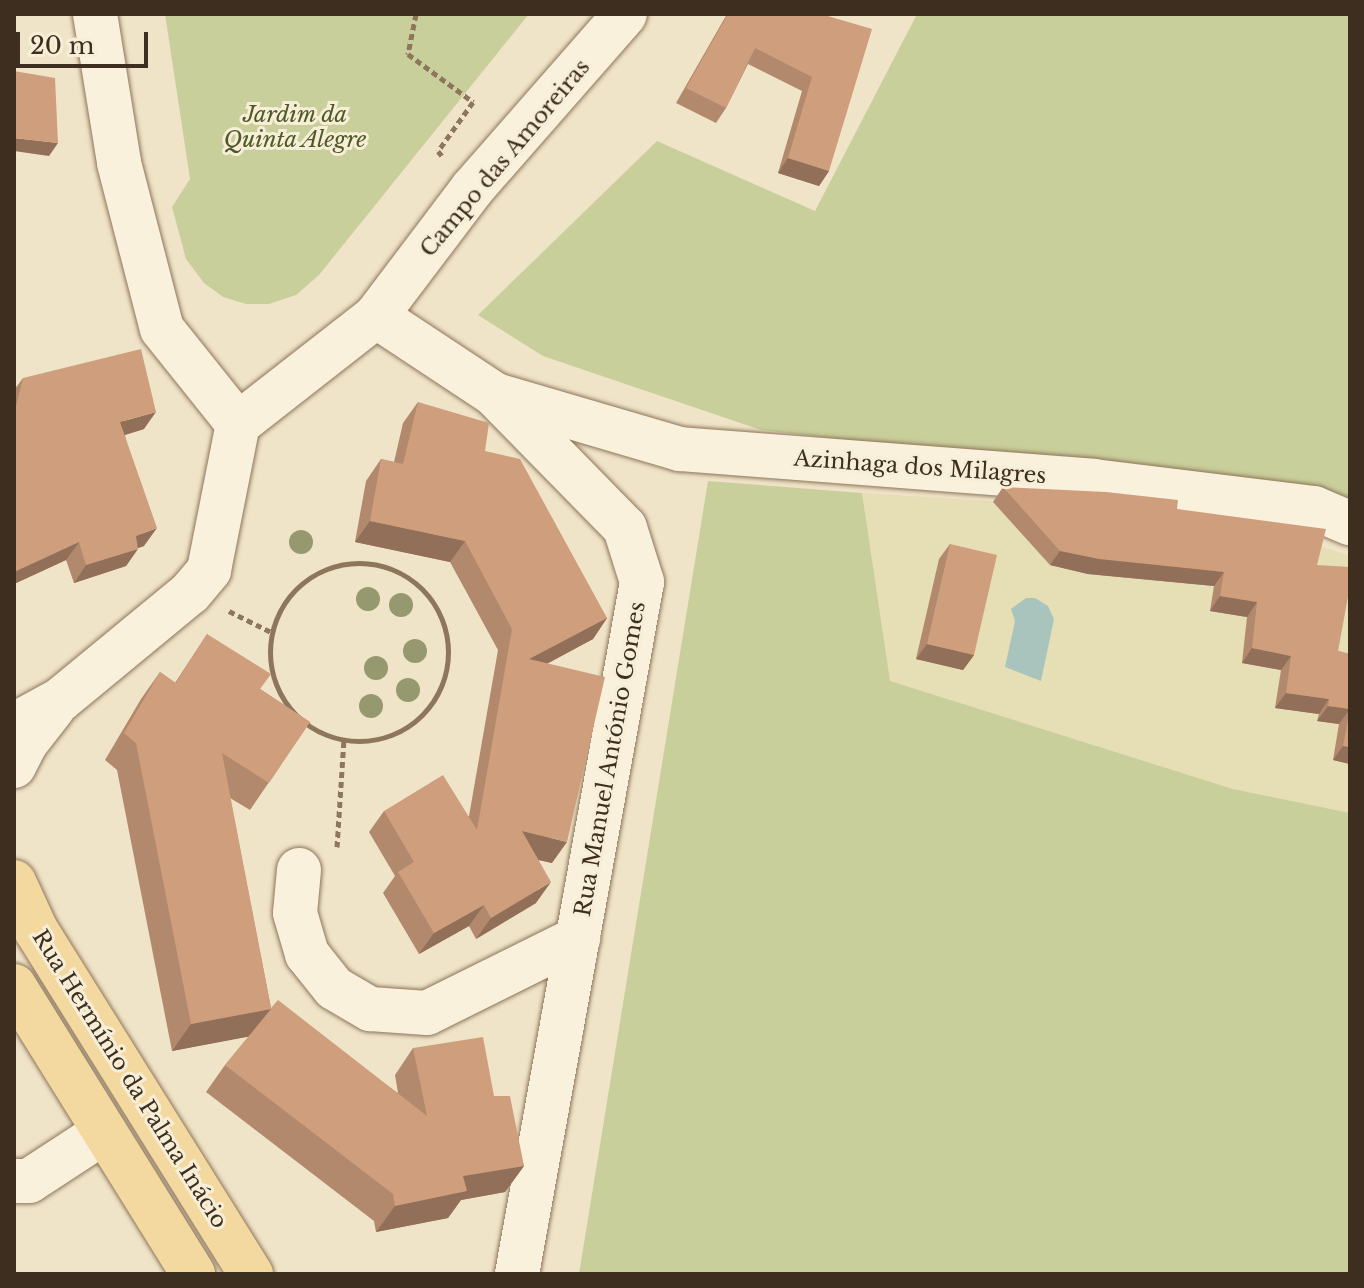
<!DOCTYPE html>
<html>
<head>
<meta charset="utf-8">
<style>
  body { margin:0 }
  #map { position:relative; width:1364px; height:1288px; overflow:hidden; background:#f0e4c8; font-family:"Libre Baskerville",serif }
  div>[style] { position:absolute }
  .farmland>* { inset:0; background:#e6deb5 }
  .green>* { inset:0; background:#c9cf9b }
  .water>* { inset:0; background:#a9c4bc }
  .path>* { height:5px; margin-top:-2.5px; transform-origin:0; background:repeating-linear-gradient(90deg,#8d765c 0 6px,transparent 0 10px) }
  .path>.ring { margin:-2.5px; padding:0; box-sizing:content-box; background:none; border:5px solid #8d765c; border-radius:50% }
  .roads { filter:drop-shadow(0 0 2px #8d765c) drop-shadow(0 0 2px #8d765c) }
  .minor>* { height:44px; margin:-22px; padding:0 22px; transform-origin:22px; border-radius:22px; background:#faf1dc }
  .major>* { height:44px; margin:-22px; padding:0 22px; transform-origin:22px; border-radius:22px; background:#f3d9a0 }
  .trees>* { width:24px; height:24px; margin:-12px; border-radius:50%; background:#96986f }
  .wall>* { inset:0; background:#b2896c }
  .shaded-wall>* { inset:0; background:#916f58 }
  .building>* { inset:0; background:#cf9f7d }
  span { translate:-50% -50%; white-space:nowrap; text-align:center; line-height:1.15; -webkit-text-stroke:6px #f7eed8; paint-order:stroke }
  .park-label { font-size:22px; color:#4d5a26; font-style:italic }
  .street-label { font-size:22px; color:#3d2e20 }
  .frame { position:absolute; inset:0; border:16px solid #3d2e20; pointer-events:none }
  .scale { position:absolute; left:16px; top:32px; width:132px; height:36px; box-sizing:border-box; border:4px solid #3d2e20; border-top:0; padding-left:10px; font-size:24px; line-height:28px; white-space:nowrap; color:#3d2e20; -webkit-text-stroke:6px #f7eed8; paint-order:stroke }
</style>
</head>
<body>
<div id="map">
  <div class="farmland">
    <div style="clip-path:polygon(862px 493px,1032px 504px,1315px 544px,1350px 556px,1350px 813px,1233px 789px,889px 681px)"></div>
  </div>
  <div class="green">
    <div style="clip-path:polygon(165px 14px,529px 14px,319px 275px,296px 295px,269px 304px,246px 304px,223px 297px,204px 283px,186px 259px,172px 207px,190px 179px)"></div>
    <div style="clip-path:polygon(917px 14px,1350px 14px,1350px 508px,1319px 496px,761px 430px,543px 356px,478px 315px,657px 141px,815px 211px)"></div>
    <div style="clip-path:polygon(708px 481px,862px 493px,890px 681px,1233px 789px,1350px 813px,1350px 1274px,579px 1274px)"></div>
  </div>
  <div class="water">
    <div style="clip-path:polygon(1026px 598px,1035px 598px,1048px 606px,1054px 619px,1041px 681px,1005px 667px,1015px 621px,1011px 609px)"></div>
  </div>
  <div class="path">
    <div style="left:416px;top:14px;width:41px;rotate:101.3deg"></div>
    <div style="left:408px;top:54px;width:81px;rotate:36.4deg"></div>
    <div style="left:473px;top:102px;width:60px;rotate:125.5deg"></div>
    <div style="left:438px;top:151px;width:6px;rotate:51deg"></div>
    <div class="ring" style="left:270px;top:563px;width:173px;height:173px"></div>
    <div style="left:229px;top:611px;width:47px;rotate:26.6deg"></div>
    <div style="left:337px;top:847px;width:107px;rotate:-86.3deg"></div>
  </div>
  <div class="roads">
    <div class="minor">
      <div style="left:95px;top:14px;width:151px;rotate:80.8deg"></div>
      <div style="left:119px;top:163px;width:171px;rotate:75.5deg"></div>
      <div style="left:162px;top:329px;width:122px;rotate:51.3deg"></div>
      <div style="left:376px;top:316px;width:141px;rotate:33.5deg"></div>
      <div style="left:494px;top:394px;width:187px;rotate:45.6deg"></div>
      <div style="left:625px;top:528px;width:57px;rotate:72.5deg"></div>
      <div style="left:642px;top:582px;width:703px;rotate:100.24deg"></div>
      <div style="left:496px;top:395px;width:192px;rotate:16.4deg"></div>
      <div style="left:680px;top:449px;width:415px;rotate:4.4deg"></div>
      <div style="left:1094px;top:481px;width:222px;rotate:7deg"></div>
      <div style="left:1314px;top:508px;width:39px;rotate:23deg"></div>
      <div style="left:14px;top:725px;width:52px;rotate:-28.5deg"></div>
      <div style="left:60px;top:700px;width:168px;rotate:-39.5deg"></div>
      <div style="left:190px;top:593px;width:30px;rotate:-50deg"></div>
      <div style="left:209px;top:570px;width:149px;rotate:-78.8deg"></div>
      <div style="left:238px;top:424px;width:175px;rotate:-38deg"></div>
      <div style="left:376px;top:316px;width:159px;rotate:-52.9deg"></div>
      <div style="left:472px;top:189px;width:232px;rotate:-48.8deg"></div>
      <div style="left:14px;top:766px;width:25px;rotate:-63deg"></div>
      <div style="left:25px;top:744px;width:46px;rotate:-52.1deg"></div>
      <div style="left:299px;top:870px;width:43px;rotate:95.3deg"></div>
      <div style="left:295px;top:913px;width:43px;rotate:73.7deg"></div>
      <div style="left:307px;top:954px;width:43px;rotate:51.5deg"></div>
      <div style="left:334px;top:988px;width:42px;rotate:30.3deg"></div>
      <div style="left:370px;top:1009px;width:57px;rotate:4deg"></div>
      <div style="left:427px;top:1013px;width:169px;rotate:-26.4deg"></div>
      <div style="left:14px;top:1181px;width:15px"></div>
      <div style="left:29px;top:1181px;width:90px;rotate:-33.2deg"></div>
    </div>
    <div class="major">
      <div style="left:14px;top:882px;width:53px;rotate:65.4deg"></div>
      <div style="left:36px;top:930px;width:406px;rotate:58deg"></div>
      <div style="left:14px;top:986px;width:339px;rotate:58.1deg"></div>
    </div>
  </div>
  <div class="trees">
    <div style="left:301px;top:542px"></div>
    <div style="left:368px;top:599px"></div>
    <div style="left:401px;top:605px"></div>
    <div style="left:415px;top:651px"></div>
    <div style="left:376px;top:668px"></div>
    <div style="left:408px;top:690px"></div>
    <div style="left:371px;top:706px"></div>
  </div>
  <div class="wall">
    <div style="clip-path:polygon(727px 14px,821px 14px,829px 171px,819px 186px,778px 173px,802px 91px,748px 64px,726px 108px,716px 123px,676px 103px)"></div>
    <div style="clip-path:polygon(23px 378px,144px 429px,125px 435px,144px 546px,138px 548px,126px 566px,74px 583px,66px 560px,14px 584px,14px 390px)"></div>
    <div style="clip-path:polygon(418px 402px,485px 451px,607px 618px,593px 639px,547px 664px,552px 863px,539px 860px,536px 903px,476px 939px,469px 926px,419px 954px,383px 893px,395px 876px,369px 832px,384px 811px,469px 816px,498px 650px,450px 562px,355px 542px,366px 481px,381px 459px,394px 462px,403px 423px)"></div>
    <div style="clip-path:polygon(1003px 487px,1177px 509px,1317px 565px,1338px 651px,1350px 654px,1350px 764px,1333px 760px,1339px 724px,1317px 721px,1319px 714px,1275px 708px,1281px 670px,1242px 663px,1247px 617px,1210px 611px,1214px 586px,1088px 574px,1050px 565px,993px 502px)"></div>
    <div style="clip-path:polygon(950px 544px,974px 655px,963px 670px,916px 659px,939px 559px)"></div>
    <div style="clip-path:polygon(207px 634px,260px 689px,310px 722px,250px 810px,230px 798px,271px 1008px,398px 1093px,395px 1075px,413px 1048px,494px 1096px,524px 1166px,505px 1192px,461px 1200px,448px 1218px,376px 1232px,374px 1221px,206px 1092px,225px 1065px,249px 1036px,172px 1051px,117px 770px,105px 760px,141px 699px,160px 672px,175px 683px)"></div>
  </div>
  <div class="shaded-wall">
    <div style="clip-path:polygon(14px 138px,58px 143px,49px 156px,14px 151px)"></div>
    <div style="clip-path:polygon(788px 158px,829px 171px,819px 186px,778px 173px)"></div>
    <div style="clip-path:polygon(156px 412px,144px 429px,108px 440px,120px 422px)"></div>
    <div style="clip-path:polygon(370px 521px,465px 541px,450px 562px,355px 542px)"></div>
    <div style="clip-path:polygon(157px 528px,144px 546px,124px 553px,136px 536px)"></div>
    <div style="clip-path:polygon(79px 542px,66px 560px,14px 584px,14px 572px)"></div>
    <div style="clip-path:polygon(138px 549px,126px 566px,74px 583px,86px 565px)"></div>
    <div style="clip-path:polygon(1060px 551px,1224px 572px,1214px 586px,1088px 574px,1050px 565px)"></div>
    <div style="clip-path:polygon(1220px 596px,1257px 602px,1247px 617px,1210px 611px)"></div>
    <div style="clip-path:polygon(607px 618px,593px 639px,514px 681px,529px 659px)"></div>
    <div style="clip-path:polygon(927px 644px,974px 655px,963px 670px,916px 659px)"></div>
    <div style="clip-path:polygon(1252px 648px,1291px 656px,1281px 670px,1242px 663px)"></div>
    <div style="clip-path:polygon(1286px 693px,1329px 699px,1319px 714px,1275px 708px)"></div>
    <div style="clip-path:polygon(1328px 706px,1350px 709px,1339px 724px,1317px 721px)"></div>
    <div style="clip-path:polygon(1343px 746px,1350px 747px,1350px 764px,1333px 760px)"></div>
    <div style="clip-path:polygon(522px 831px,567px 842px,552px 863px,507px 853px)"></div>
    <div style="clip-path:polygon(551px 882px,536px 903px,476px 939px,491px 918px)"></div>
    <div style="clip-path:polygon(484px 905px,469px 926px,419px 954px,434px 933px)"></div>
    <div style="clip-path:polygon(271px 1009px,252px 1036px,172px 1051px,191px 1024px)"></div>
    <div style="clip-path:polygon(524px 1166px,505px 1192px,461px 1200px,448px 1218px,376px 1232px,395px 1206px,463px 1176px)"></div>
  </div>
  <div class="building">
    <div style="clip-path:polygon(728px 14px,821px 14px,872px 29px,829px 171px,788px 158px,812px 77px,755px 48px,726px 108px,686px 88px)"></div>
    <div style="clip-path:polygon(14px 71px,55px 78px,58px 143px,14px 138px)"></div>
    <div style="clip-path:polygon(141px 349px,156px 412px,120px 422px,157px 528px,136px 536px,138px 549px,86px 565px,79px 542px,14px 572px,14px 414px,23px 378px)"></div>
    <div style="clip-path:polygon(418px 402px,489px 423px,485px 451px,520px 459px,607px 618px,529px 659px,605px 677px,567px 842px,522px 831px,551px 882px,491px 918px,484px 905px,434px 933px,398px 872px,414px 862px,384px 811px,443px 775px,477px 830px,512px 629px,465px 541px,370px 521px,381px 459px,403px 464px)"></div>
    <div style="clip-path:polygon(1003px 487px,1106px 492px,1178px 500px,1177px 509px,1326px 529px,1317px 565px,1350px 567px,1350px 586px,1338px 651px,1350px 654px,1350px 747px,1343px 746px,1350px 709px,1328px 706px,1329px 699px,1286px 693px,1291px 656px,1252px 648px,1257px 602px,1220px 596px,1224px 572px,1099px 559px,1060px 551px)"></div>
    <div style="clip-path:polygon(950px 544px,997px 555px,974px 655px,927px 644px)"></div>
    <div style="clip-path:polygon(207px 634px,271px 674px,260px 689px,310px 722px,269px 783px,222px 753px,271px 1008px,278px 1000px,427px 1116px,413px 1048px,483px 1037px,494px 1096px,510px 1096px,524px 1166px,463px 1176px,467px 1191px,395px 1206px,393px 1194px,225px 1065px,271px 1009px,191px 1024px,136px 743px,124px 733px,160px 672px,176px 683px)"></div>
  </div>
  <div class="park-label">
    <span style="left:295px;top:127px">Jardim da<br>Quinta Alegre</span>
  </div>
  <div class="street-label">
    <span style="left:505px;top:158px;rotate:-50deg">Campo das Amoreiras</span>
    <span style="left:920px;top:467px;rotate:4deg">Azinhaga dos Milagres</span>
    <span style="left:610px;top:759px;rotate:-80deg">Rua Manuel António Gomes</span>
    <span style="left:130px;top:1079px;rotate:58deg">Rua Hermínio da Palma Inácio</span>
  </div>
  <div class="frame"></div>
  <div class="scale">20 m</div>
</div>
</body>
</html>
